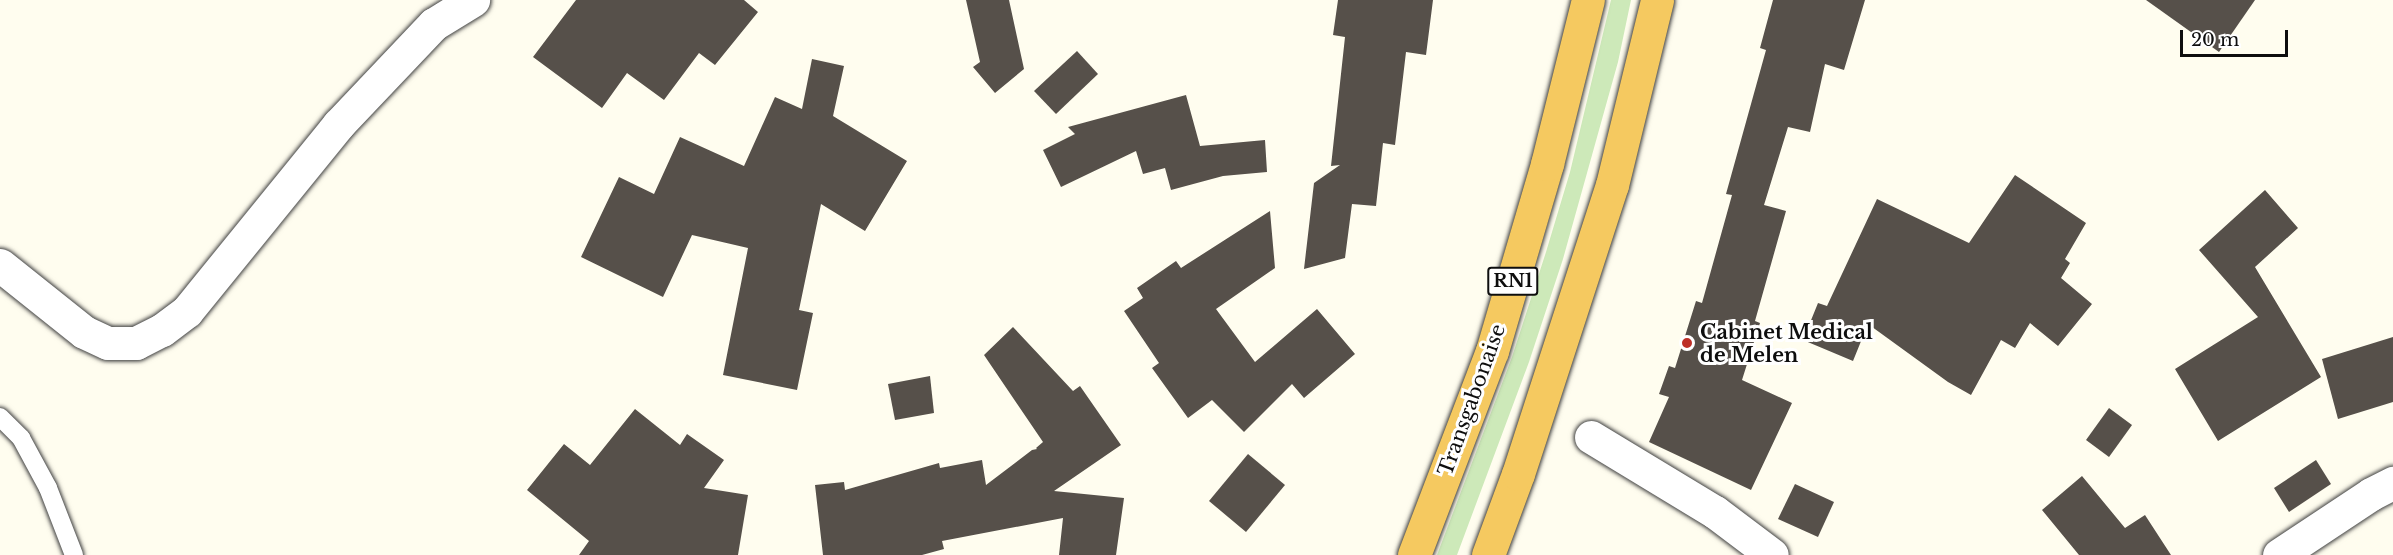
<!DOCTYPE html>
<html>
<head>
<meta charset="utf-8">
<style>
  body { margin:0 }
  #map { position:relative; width:2393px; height:555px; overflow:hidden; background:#fffdef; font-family:"Libre Baskerville",serif }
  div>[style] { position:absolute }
  .green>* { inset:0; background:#cde9b9 }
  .building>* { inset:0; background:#56504a }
  .roads { filter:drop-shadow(0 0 2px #414141) drop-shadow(0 0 2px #414141) }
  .service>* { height:18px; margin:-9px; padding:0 9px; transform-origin:9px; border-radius:9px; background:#fff }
  .minor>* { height:33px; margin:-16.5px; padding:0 16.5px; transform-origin:16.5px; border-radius:16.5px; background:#fff }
  .trunk>* { height:33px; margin:-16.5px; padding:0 16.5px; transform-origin:16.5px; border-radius:16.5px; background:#f5c960 }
  .dots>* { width:16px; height:16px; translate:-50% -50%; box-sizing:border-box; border:3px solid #fff; border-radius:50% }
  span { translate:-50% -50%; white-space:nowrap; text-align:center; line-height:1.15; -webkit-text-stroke:6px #fff; paint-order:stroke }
  .shield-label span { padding:2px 4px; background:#fff; border:2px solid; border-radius:4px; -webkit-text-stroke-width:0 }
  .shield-label { font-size:18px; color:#0e0e0e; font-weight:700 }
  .poi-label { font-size:20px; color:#0e0e0e; font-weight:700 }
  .left { translate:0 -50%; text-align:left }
  .street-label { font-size:20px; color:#0e0e0e }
  .scale { position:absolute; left:2180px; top:30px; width:108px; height:27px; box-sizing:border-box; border:3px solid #0e0e0e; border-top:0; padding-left:8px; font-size:18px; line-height:21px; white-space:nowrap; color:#0e0e0e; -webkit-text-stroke:4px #fff; paint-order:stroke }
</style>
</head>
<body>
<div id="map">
  <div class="green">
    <div style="clip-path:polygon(1611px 0,1631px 0,1618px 62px,1563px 259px,1529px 362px,1457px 555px,1437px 555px,1512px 357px,1546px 252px,1570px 172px)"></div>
  </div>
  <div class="building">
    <div style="clip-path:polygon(576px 0,744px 0,758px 12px,715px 65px,699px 53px,664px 100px,627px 73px,602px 108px,533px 57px)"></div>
    <div style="clip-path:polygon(966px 0,1009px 0,1024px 69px,995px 93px,973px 67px,980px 62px)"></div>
    <div style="clip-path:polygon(1338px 0,1433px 0,1426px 55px,1406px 52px,1395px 145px,1383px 143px,1376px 206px,1352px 204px,1345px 258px,1304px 269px,1314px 183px,1340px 165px,1331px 166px,1345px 37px,1333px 35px)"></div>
    <div style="clip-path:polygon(1773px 0,1865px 0,1844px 70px,1825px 64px,1810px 132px,1788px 127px,1764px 205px,1786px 211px,1755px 321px,1760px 323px,1742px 380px,1792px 403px,1751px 490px,1649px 442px,1669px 397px,1659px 394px,1669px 366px,1675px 368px,1696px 301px,1702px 303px,1732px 195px,1726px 194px,1766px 50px,1760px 48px)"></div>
    <div style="clip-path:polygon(2146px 0,2255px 0,2219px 52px)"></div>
    <div style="clip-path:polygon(1077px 51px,1098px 74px,1056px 114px,1034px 91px)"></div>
    <div style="clip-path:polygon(812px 59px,844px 66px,833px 116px,907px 161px,865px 231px,821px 204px,799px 310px,813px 313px,797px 390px,723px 375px,748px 248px,692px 235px,663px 297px,581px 257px,619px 177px,654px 194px,680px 137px,744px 166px,775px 97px,802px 109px)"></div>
    <div style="clip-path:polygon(1186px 95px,1200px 146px,1265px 140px,1267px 172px,1223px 176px,1171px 190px,1165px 168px,1143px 174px,1136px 151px,1061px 187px,1043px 150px,1075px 134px,1068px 127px)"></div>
    <div style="clip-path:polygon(2015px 175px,2086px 223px,2065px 259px,2070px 263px,2061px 278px,2092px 304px,2058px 346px,2030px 323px,2015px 348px,2001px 340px,1971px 395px,1948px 382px,1868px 324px,1853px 361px,1803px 340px,1818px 303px,1827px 306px,1877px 199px,1969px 243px)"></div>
    <div style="clip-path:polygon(2265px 190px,2298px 228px,2255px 267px,2321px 377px,2218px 441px,2175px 369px,2258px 317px,2199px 250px)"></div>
    <div style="clip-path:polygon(1270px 211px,1275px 268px,1216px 309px,1255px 362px,1317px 309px,1355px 354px,1304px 398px,1292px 384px,1244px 432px,1212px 400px,1188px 418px,1152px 368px,1159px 363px,1124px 311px,1143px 298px,1137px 288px,1176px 261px,1181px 268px)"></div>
    <div style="clip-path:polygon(1013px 327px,1073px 391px,1080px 386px,1121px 445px,1054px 491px,1124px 498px,1116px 555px,1059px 555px,1063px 518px,942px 541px,944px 549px,922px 555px,823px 555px,815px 485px,844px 482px,845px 490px,939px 463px,940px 468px,982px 460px,986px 485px,1032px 450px,1037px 449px,1036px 448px,1043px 442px,984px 355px)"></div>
    <div style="clip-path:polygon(2393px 337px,2393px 402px,2338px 419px,2322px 359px)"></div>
    <div style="clip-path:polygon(930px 376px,934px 413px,895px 420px,888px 384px)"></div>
    <div style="clip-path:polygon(2109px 408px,2132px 425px,2109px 457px,2086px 440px)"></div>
    <div style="clip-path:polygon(635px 409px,680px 445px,687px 434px,724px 460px,704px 488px,748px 495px,738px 555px,579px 555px,589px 541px,527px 490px,564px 444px,590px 465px)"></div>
    <div style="clip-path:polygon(1248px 454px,1285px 485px,1246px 532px,1209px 501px)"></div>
    <div style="clip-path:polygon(2316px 460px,2331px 484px,2289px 512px,2274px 488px)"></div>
    <div style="clip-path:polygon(2082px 476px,2125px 528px,2145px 515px,2171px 555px,2079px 555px,2042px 510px)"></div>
    <div style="clip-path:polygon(1795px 484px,1834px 502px,1818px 537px,1778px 519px)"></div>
  </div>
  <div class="roads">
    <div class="service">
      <div style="left:0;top:417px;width:30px;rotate:45deg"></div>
      <div style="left:21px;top:438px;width:57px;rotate:61.6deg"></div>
      <div style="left:48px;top:488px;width:72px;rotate:68.8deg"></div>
    </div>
    <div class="minor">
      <div style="left:0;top:265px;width:107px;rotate:38.6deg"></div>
      <div style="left:84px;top:332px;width:26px;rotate:25deg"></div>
      <div style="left:108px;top:343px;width:28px"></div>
      <div style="left:136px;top:343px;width:29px;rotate:-27deg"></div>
      <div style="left:162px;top:330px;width:31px;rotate:-37deg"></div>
      <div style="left:187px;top:311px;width:240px;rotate:-50.9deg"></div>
      <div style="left:338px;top:125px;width:139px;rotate:-46.5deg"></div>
      <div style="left:434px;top:24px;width:46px;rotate:-31.6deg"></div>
      <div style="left:1591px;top:437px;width:145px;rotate:31.2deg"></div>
      <div style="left:1715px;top:512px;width:71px;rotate:37deg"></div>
      <div style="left:2279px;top:555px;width:110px;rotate:-33.5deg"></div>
      <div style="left:2371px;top:494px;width:25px;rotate:-27deg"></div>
    </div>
    <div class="trunk">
      <div style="left:1414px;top:555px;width:218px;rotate:-69.1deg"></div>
      <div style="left:1492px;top:351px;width:195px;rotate:-73.6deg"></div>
      <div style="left:1547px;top:164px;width:169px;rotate:-76deg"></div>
      <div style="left:1488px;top:555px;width:86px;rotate:-69.7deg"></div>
      <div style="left:1518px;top:474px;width:304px;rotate:-72deg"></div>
      <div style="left:1612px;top:185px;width:190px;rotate:-76.3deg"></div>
    </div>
  </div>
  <div class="dots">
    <div style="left:1687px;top:343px;background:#bd2f27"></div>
  </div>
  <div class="shield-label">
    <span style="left:1513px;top:281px">RN1</span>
  </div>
  <div class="poi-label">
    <span class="left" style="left:1700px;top:344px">Cabinet Medical<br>de Melen</span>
  </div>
  <div class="street-label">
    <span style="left:1472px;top:400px;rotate:-70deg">Transgabonaise</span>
  </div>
  <div class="scale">20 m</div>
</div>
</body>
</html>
